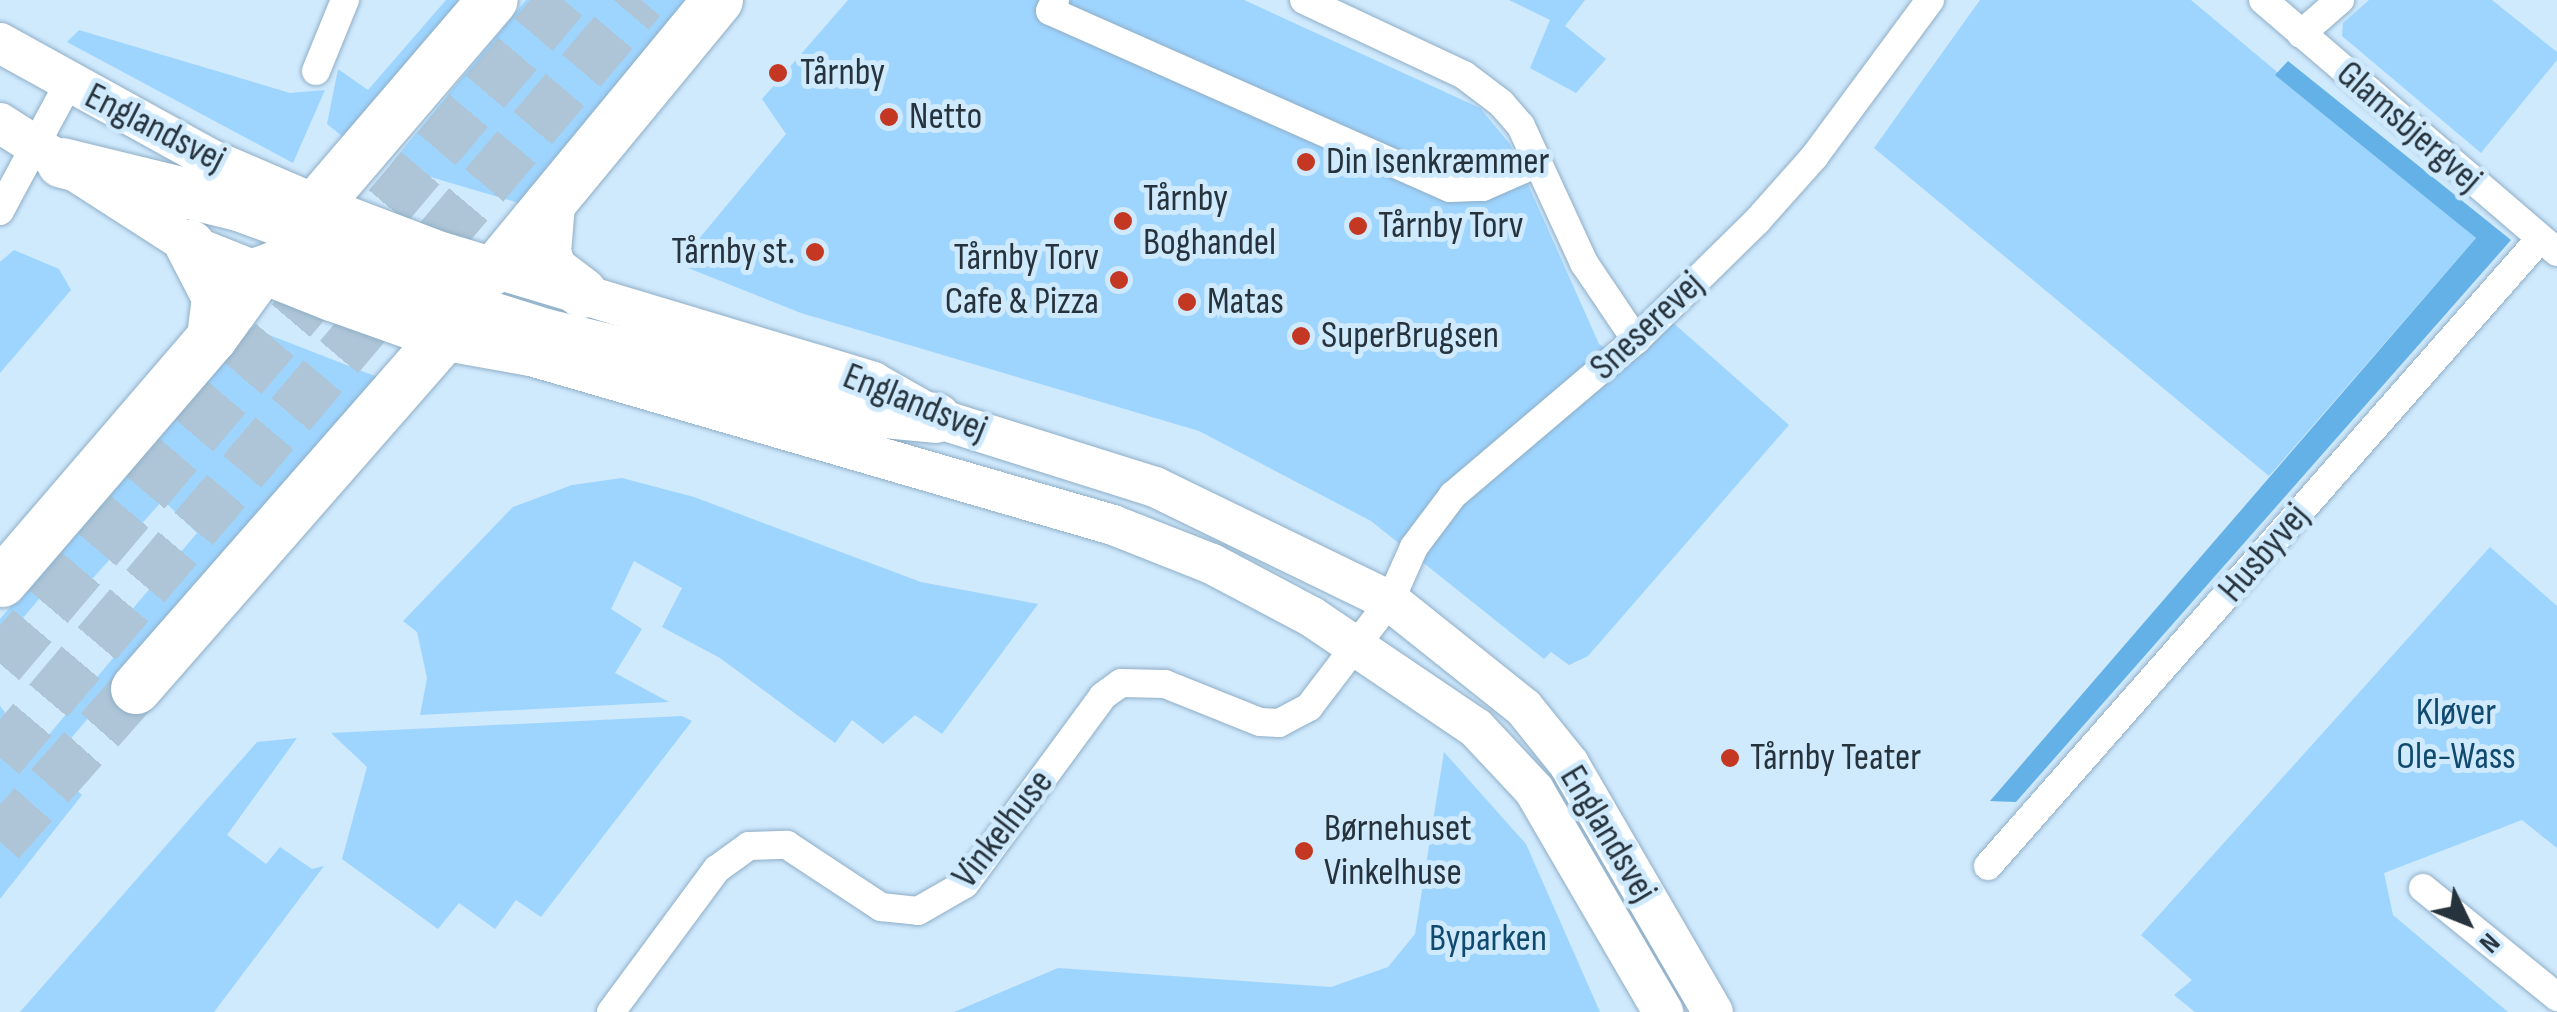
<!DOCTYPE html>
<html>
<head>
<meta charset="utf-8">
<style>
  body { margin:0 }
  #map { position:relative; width:2557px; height:1012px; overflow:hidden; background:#cfe9fd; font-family:"Sofia Sans Condensed",sans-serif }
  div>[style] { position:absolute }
  .green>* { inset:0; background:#9ed5ff }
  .forest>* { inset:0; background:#64b1e7 }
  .highway-tunnel>* { height:50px; margin-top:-25px; transform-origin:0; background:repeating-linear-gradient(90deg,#adc5d6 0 50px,transparent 0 75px) }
  .roads { filter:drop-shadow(0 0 2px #8faec6) drop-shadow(0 0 2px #8faec6) }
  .street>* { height:28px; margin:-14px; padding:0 14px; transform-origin:14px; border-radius:14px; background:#fff }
  .secondary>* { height:40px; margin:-20px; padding:0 20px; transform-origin:20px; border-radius:20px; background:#fff }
  .highway>* { height:50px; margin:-25px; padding:0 25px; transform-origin:25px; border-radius:25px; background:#fff }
  .dots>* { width:28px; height:28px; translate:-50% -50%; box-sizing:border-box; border:5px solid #cfe9fd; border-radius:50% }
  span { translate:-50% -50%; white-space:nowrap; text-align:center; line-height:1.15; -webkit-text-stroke:10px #cfe9fd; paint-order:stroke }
  .poi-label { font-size:38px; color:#26333c }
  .left { translate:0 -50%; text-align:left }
  .right { translate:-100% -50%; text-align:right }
  .street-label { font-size:38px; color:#26333c }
  .park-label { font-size:38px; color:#104b6f }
  .north { position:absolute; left:2417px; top:872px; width:100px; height:100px; -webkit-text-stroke:8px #cfe9fd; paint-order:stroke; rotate:133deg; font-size:28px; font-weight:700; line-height:40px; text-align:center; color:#26333c }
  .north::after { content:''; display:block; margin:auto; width:35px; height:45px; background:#26333c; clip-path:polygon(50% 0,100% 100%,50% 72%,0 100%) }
</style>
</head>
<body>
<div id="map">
  <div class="green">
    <div style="clip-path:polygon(446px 0,465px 0,347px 140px,327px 124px,338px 69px,368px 90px)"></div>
    <div style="clip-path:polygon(526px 0,693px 0,522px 204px,390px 165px)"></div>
    <div style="clip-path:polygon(848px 0,1244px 0,1480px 108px,1510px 144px,1599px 344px,1615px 356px,1662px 313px,1789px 425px,1588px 656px,1569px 665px,1551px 652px,1544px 659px,1371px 521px,1199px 431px,801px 313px,678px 264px,786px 134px,762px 99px)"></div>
    <div style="clip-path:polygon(1509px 0,1585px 0,1565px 26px,1606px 59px,1576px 93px,1530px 68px,1550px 20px)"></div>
    <div style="clip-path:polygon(1980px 0,2191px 0,2476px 238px,2269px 476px,1874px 148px)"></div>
    <div style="clip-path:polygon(2369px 0,2492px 0,2557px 52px,2557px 60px,2481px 153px,2342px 36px,2343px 23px)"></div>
    <div style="clip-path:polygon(79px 30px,290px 93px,325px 90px,293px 163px,67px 42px)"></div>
    <div style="clip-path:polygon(14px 250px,59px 269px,71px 290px,0 373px,0 262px)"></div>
    <div style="clip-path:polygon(249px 327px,380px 378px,48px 765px,82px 795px,0 899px,0 706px,14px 724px,13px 752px,26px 762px,124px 645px,124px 619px,197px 533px,163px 500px,76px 597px,39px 599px,0 645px,0 619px)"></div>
    <div style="clip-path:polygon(622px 478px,694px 497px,921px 582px,1038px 604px,942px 734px,915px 715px,883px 744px,852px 720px,835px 743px,720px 658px,662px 627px,682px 588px,634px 561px,611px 609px,642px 629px,615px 673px,669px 702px,420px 715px,427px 678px,417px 632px,403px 621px,513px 507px,572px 485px)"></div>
    <div style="clip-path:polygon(2490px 547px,2557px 606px,2557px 848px,2522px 820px,2384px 873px,2393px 915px,2508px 1012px,2195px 1012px,2174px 995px,2192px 980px,2141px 935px)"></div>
    <div style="clip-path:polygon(682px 716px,692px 721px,541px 917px,516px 900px,495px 929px,459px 903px,438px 929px,342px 859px,367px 767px,331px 733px)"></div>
    <div style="clip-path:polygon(297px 738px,227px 835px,266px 864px,280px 847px,312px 869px,324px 866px,214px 1012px,20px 1012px,257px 742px)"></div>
    <div style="clip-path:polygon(1444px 752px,1526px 844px,1600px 1012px,954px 1012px,1058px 968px,1331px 987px,1388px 967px,1415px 934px)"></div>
  </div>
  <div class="forest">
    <div style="clip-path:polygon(2288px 61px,2511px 240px,2016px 802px,1990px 801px,2476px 238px,2275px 75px)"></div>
  </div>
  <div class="highway-tunnel">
    <div style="left:0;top:664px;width:871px;rotate:-49.71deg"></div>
    <div style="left:0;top:758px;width:993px;rotate:-49.78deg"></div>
    <div style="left:0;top:842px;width:205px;rotate:-48.4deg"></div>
  </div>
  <div class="roads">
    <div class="street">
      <div style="left:1055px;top:0;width:12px;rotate:114deg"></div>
      <div style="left:1050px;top:11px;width:437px;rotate:23.9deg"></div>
      <div style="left:1450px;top:188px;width:33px;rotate:-2deg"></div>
      <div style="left:1483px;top:187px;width:60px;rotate:-23.6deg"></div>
      <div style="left:1304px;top:0;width:177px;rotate:25.1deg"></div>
      <div style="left:1464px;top:75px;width:46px;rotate:37.1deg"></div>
      <div style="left:1501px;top:103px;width:30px;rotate:49deg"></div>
      <div style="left:1521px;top:126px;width:151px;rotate:65.3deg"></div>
      <div style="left:1584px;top:263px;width:93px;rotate:56deg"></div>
      <div style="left:2263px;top:0;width:387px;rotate:40.6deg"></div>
      <div style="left:2301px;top:34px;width:52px;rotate:-41.1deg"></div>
      <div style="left:316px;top:71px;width:77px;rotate:-67.8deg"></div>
      <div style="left:0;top:211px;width:144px;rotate:-61.8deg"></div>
      <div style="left:1988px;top:866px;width:835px;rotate:-48.64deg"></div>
      <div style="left:2423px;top:888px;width:173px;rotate:39.1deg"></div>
      <div style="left:611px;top:1012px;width:178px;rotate:-53.5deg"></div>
      <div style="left:717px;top:869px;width:39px;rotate:-36deg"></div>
      <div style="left:749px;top:846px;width:38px;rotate:-2deg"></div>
      <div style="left:787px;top:845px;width:113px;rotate:33.4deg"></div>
      <div style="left:881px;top:907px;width:37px;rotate:6deg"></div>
      <div style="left:918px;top:911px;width:54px;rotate:-29.9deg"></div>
      <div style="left:965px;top:884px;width:233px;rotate:-53.7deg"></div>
      <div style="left:1103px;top:696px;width:22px;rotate:-36deg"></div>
      <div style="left:1121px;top:683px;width:44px;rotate:1.3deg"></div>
      <div style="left:1165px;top:684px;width:102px;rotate:21.8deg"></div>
      <div style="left:1260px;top:722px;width:19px;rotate:3deg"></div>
      <div style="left:1279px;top:723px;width:34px;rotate:-28deg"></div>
      <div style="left:1309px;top:707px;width:133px;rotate:-52.6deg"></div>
      <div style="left:1390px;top:601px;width:59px;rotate:-66deg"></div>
      <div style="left:1414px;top:547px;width:65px;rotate:-53.1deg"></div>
      <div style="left:1453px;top:495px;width:240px;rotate:-40.3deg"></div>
      <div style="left:1636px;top:340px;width:170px;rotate:-44.5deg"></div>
      <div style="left:1757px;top:221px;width:86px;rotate:-48.3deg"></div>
      <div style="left:1814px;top:157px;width:195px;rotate:-53.5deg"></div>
    </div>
    <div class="secondary">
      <div style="left:0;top:43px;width:238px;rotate:28.9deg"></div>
      <div style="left:208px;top:158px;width:119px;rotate:23.3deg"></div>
      <div style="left:317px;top:205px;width:133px;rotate:20.8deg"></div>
      <div style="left:441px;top:252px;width:451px;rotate:16.7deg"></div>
      <div style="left:873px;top:382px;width:73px;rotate:29.7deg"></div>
      <div style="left:936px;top:418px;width:230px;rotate:17.5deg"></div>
      <div style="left:1155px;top:487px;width:261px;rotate:25.9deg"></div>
      <div style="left:1390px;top:601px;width:171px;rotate:38.6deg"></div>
      <div style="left:1524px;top:708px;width:72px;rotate:51.2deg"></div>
      <div style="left:1569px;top:764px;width:287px;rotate:59.9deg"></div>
      <div style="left:0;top:123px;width:226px;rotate:32.7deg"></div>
      <div style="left:190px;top:245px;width:152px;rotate:21.7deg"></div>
      <div style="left:331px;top:301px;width:117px;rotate:19.5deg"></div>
      <div style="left:441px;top:340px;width:91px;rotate:10.1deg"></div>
      <div style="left:531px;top:356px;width:606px;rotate:16.19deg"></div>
      <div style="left:1113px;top:525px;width:106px;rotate:21.5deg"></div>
      <div style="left:1212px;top:564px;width:113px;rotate:27.9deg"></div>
      <div style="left:1312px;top:617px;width:198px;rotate:34.1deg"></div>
      <div style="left:1476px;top:728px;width:85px;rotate:46.9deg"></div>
      <div style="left:1534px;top:790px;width:257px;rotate:59.8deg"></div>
    </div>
    <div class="highway">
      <div style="left:62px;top:163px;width:182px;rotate:13.7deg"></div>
      <div style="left:239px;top:206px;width:221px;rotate:20.1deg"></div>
      <div style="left:447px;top:282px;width:24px"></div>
      <div style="left:471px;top:282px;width:31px;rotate:-29deg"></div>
      <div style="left:498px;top:267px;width:346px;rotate:-50.5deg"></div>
      <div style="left:550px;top:204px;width:49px;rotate:94.7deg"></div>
      <div style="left:546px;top:253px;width:18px;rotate:71deg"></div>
      <div style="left:552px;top:270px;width:38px;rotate:37deg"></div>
      <div style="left:190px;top:245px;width:59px;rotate:62.6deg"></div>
      <div style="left:217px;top:297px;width:41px;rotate:97deg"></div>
      <div style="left:315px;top:265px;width:60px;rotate:-88.1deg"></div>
      <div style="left:317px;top:205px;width:270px;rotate:-49.4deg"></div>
      <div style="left:2px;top:582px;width:322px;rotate:-49.3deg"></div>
      <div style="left:212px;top:338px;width:82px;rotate:-54deg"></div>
      <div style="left:260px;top:272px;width:33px;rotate:-21deg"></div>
      <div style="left:291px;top:260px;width:23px;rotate:2deg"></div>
      <div style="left:314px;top:261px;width:243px;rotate:17.5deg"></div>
      <div style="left:546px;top:334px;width:328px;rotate:13.6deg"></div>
      <div style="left:865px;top:411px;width:71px;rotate:5.6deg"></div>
      <div style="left:136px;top:689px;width:463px;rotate:-48.8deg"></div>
      <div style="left:441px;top:340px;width:35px;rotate:-72deg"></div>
      <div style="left:452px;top:307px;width:32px;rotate:-101deg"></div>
    </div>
  </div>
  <div class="dots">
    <div style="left:778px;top:73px;background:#c33723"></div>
    <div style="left:889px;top:117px;background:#c33723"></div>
    <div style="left:1306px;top:162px;background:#c33723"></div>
    <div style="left:1123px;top:221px;background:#c33723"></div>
    <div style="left:1358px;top:226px;background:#c33723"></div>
    <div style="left:815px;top:252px;background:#c33723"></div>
    <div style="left:1119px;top:280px;background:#c33723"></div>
    <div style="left:1187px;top:302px;background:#c33723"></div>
    <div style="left:1301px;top:336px;background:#c33723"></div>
    <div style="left:1730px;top:758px;background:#c33723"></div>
    <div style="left:1304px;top:851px;background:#c33723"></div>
  </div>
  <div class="poi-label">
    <span class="left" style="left:800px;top:73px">Tårnby</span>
    <span class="left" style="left:909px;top:117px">Netto</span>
    <span class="left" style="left:1326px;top:162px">Din Isenkræmmer</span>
    <span class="left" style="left:1143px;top:221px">Tårnby<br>Boghandel</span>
    <span class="left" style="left:1378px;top:226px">Tårnby Torv</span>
    <span class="right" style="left:795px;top:252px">Tårnby st.</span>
    <span class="right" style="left:1099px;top:280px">Tårnby Torv<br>Cafe &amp; Pizza</span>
    <span class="left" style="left:1207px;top:302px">Matas</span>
    <span class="left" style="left:1321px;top:336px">SuperBrugsen</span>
    <span class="left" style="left:1750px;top:758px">Tårnby Teater</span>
    <span class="left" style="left:1324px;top:851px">Børnehuset<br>Vinkelhuse</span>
  </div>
  <div class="street-label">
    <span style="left:2409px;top:127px;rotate:41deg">Glamsbjergvej</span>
    <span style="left:155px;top:128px;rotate:27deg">Englandsvej</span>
    <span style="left:1647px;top:326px;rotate:-43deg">Sneserevej</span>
    <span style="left:915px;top:403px;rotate:22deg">Englandsvej</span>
    <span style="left:2264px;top:553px;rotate:-49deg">Husbyvej</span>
    <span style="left:1003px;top:829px;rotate:-52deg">Vinkelhuse</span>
    <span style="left:1608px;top:834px;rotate:59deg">Englandsvej</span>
  </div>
  <div class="park-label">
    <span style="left:2456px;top:735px">Kløver<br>Ole-Wass</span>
    <span style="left:1488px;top:939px">Byparken</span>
  </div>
  <div class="north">N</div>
</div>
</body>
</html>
